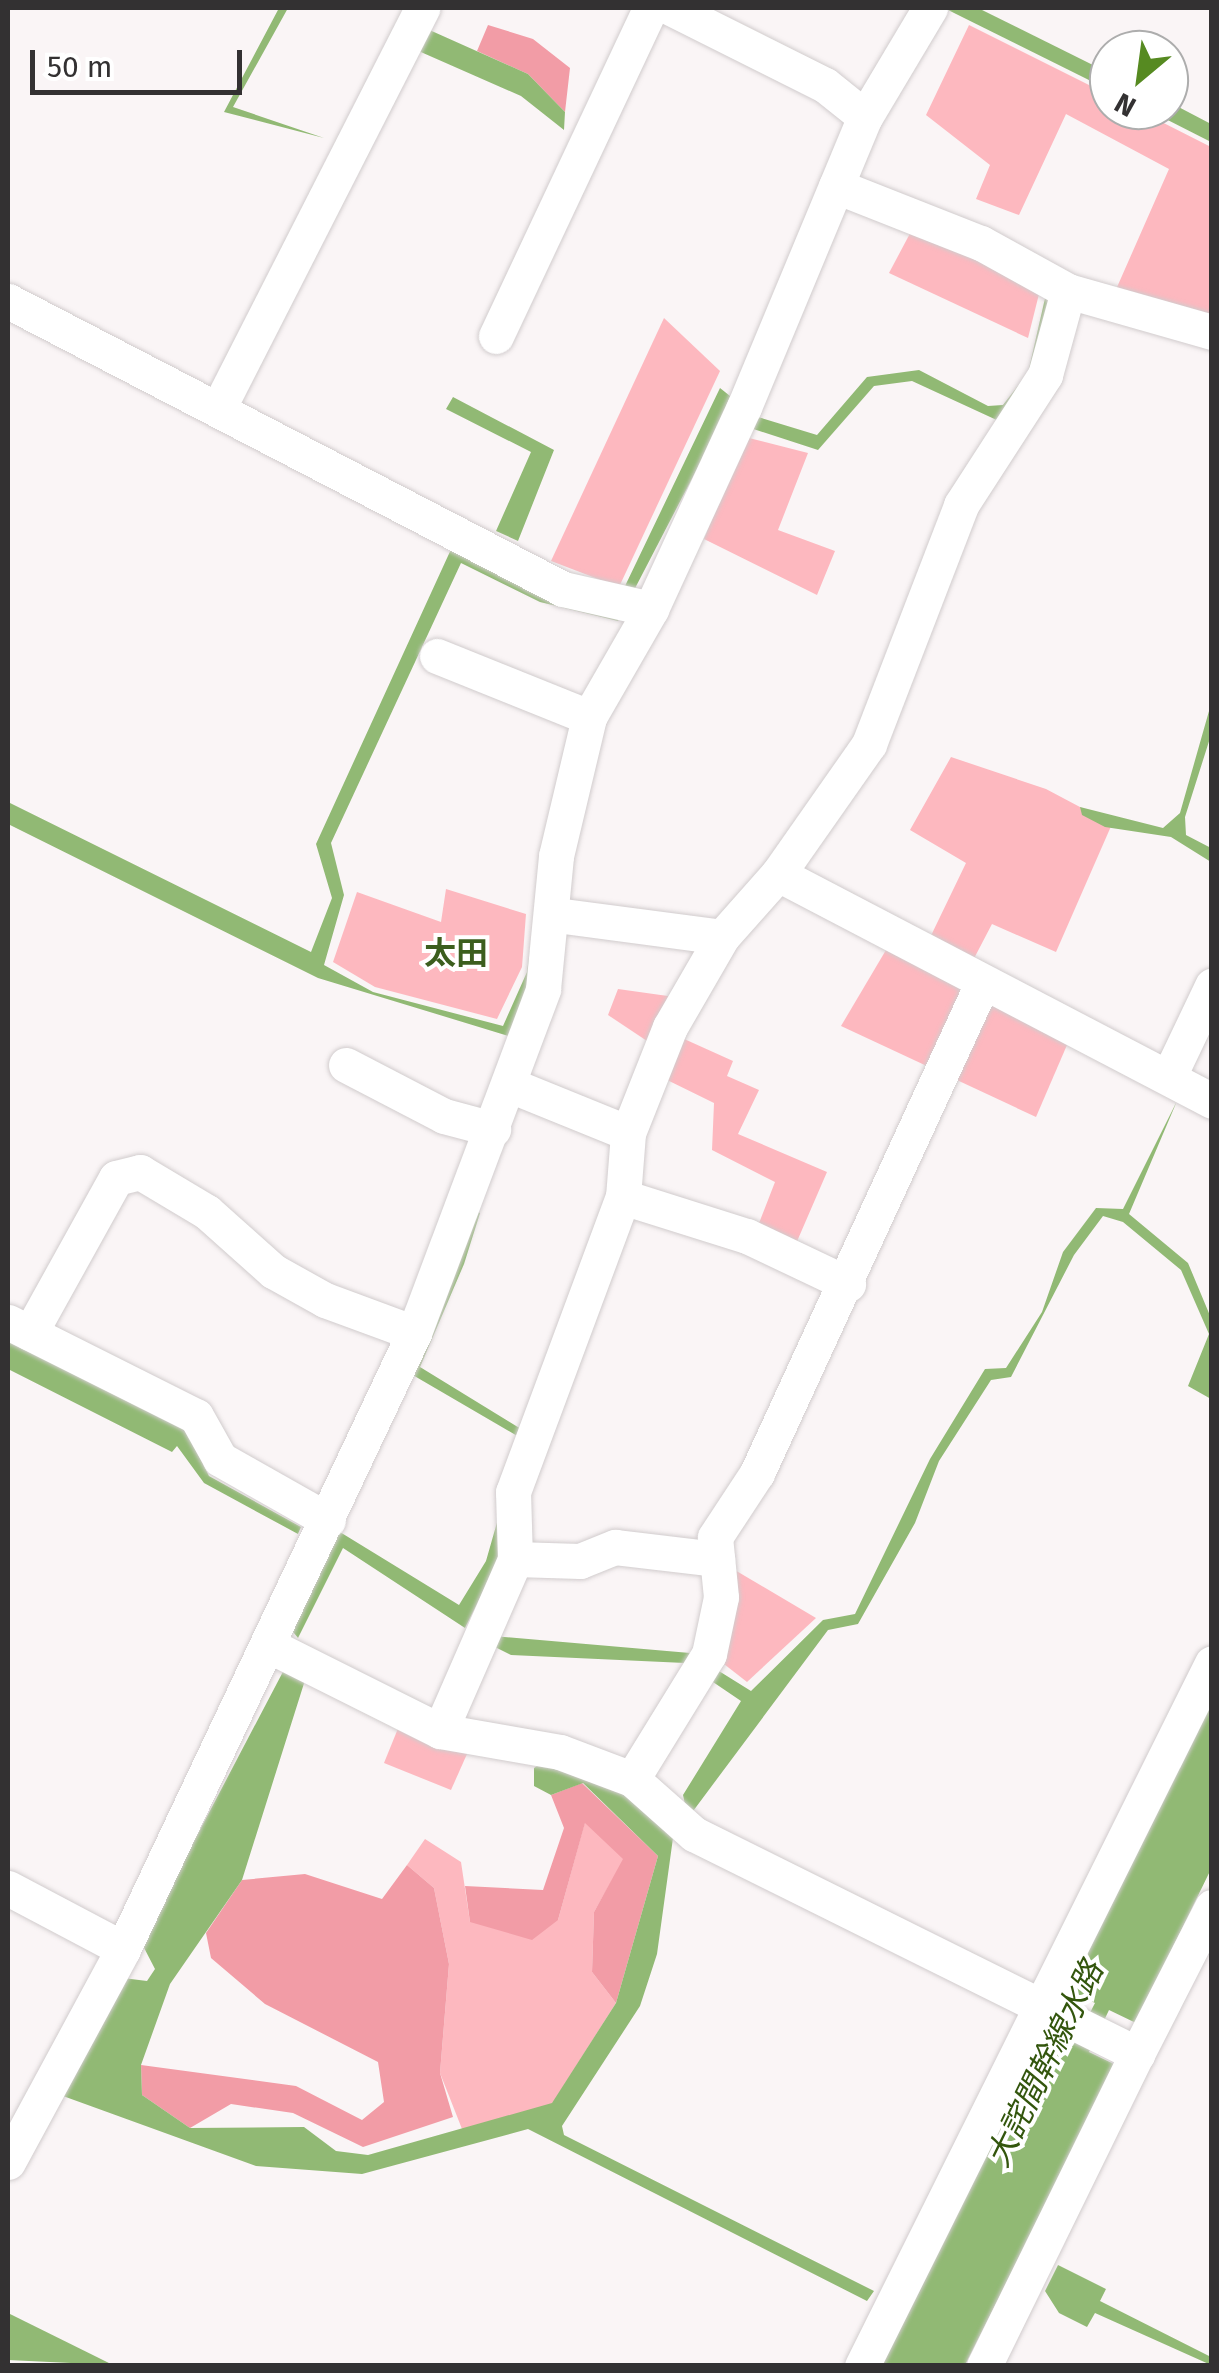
<!DOCTYPE html>
<html>
<head>
<meta charset="utf-8">
<style>
  body { margin:0 }
  #map { position:relative; width:1219px; height:2373px; overflow:hidden; background:#faf5f6; font-family:"Fira Sans","Noto Sans JP",sans-serif }
  div>[style] { position:absolute }
  .green>* { inset:0; background:#fdb8bf }
  .forest>* { inset:0; background:#f29ca6 }
  .water>* { inset:0; background:#91b974 }
  .roads { filter:drop-shadow(0 0 2px #d1cccd) drop-shadow(0 0 2px #d1cccd) }
  .street>* { height:35px; margin:-17.5px; padding:0 17.5px; transform-origin:17.5px; border-radius:17.5px; background:#fff }
  span { translate:-50% -50%; white-space:nowrap; text-align:center; line-height:1.15; -webkit-text-stroke:8px #fff; paint-order:stroke }
  .neighbourhood-label { font-size:32px; color:#3c5e1e; font-weight:700 }
  .water-label { font-size:32px; color:#33560d; font-style:italic }
  .frame { position:absolute; inset:0; border:10px solid #333132; pointer-events:none }
  .north { position:absolute; left:1089px; top:30px; width:100px; height:100px; box-sizing:border-box; background:#fff; border:2px solid #adadad; border-radius:50%; rotate:209deg; font-size:28px; font-weight:700; line-height:40px; text-align:center; color:#333132 }
  .north::after { content:''; display:block; margin:auto; width:35px; height:45px; background:#568a21; clip-path:polygon(50% 0,100% 100%,50% 72%,0 100%) }
  .scale { position:absolute; left:30px; top:50px; width:212px; height:45px; box-sizing:border-box; border:5px solid #333132; border-top:0; padding-left:12px; font-size:30px; line-height:35px; white-space:nowrap; color:#333132; -webkit-text-stroke:8px #fff; paint-order:stroke }
</style>
</head>
<body>
<div id="map">
  <div class="green">
    <div style="clip-path:polygon(969px 25px,1109px 95px,1109px 110px,1138px 110px,1211px 147px,1212px 320px,1114px 294px,1169px 169px,1066px 114px,1019px 215px,976px 199px,990px 165px,926px 115px)"></div>
    <div style="clip-path:polygon(915px 224px,1041px 286px,1028px 338px,889px 273px)"></div>
    <div style="clip-path:polygon(664px 318px,720px 371px,619px 587px,551px 561px)"></div>
    <div style="clip-path:polygon(745px 437px,808px 453px,778px 530px,835px 551px,817px 595px,704px 539px)"></div>
    <div style="clip-path:polygon(951px 757px,1046px 789px,1112px 824px,1056px 952px,992px 924px,969px 968px,925px 948px,966px 863px,910px 830px)"></div>
    <div style="clip-path:polygon(446px 889px,526px 914px,522px 967px,497px 1019px,375px 987px,333px 962px,357px 892px,441px 922px)"></div>
    <div style="clip-path:polygon(886px 950px,1070px 1038px,1036px 1117px,841px 1026px)"></div>
    <div style="clip-path:polygon(618px 989px,682px 998px,662px 1029px,733px 1061px,727px 1076px,759px 1090px,738px 1134px,827px 1172px,795px 1246px,756px 1231px,775px 1182px,712px 1150px,714px 1103px,659px 1076px,662px 1051px,608px 1015px)"></div>
    <div style="clip-path:polygon(728px 1566px,816px 1618px,747px 1682px,715px 1657px)"></div>
    <div style="clip-path:polygon(399px 1726px,471px 1745px,451px 1790px,384px 1763px)"></div>
    <div style="clip-path:polygon(585px 1822px,624px 1859px,594px 1912px,592px 1972px,616px 2003px,552px 2104px,462px 2129px,440px 2073px,449px 1964px,434px 1888px,407px 1865px,425px 1839px,461px 1862px,470px 1922px,558px 1920px)"></div>
  </div>
  <div class="forest">
    <div style="clip-path:polygon(488px 25px,533px 39px,570px 68px,565px 112px,528px 74px,477px 51px)"></div>
    <div style="clip-path:polygon(582px 1783px,658px 1856px,616px 2003px,592px 1972px,594px 1912px,623px 1859px,585px 1823px,558px 1920px,532px 1940px,470px 1922px,465px 1886px,543px 1890px,564px 1828px,551px 1795px)"></div>
    <div style="clip-path:polygon(407px 1865px,434px 1888px,449px 1964px,440px 2073px,453px 2117px,363px 2147px,293px 2113px,231px 2104px,190px 2128px,142px 2095px,141px 2065px,296px 2086px,362px 2120px,384px 2102px,378px 2062px,265px 2004px,211px 1958px,206px 1933px,242px 1880px,305px 1874px,382px 1899px)"></div>
  </div>
  <div class="water">
    <div style="clip-path:polygon(279px 8px,288px 8px,233px 107px,324px 138px,224px 112px)"></div>
    <div style="clip-path:polygon(944px 8px,978px 8px,1109px 73px,1109px 90px)"></div>
    <div style="clip-path:polygon(425px 28px,528px 74px,565px 112px,564px 130px,521px 96px,414px 49px)"></div>
    <div style="clip-path:polygon(1169px 102px,1211px 124px,1211px 142px,1148px 110px,1169px 110px)"></div>
    <div style="clip-path:polygon(1046px 294px,1055px 296px,1034px 377px,1001px 422px,912px 381px,874px 386px,818px 450px,723px 419px,618px 621px,540px 602px,461px 563px,331px 843px,344px 895px,324px 965px,373px 992px,503px 1026px,527px 972px,534px 921px,531px 980px,512px 1037px,318px 978px,8px 824px,8px 802px,311px 952px,332px 898px,316px 844px,453px 545px,614px 609px,720px 388px,755px 416px,817px 435px,867px 377px,919px 370px,988px 406px,1003px 405px,1028px 373px)"></div>
    <div style="clip-path:polygon(453px 397px,554px 450px,518px 541px,496px 531px,531px 452px,446px 409px)"></div>
    <div style="clip-path:polygon(1211px 704px,1211px 735px,1185px 817px,1186px 835px,1211px 848px,1211px 862px,1171px 837px,1105px 827px,1082px 815px,1080px 807px,1163px 828px,1180px 813px)"></div>
    <div style="clip-path:polygon(1177px 1101px,1129px 1214px,1188px 1263px,1211px 1318px,1211px 1399px,1188px 1386px,1209px 1334px,1181px 1270px,1123px 1222px,1103px 1216px,1074px 1255px,1011px 1377px,991px 1380px,939px 1461px,915px 1523px,858px 1624px,828px 1630px,673px 1838px,657px 1954px,640px 2006px,562px 2126px,564px 2135px,874px 2291px,867px 2301px,528px 2129px,362px 2174px,256px 2166px,63px 2096px,123px 1978px,147px 1981px,155px 1969px,141px 1942px,286px 1666px,306px 1677px,242px 1880px,170px 1984px,141px 2065px,142px 2095px,190px 2128px,304px 2127px,336px 2151px,368px 2155px,552px 2103px,616px 2003px,658px 1856px,583px 1783px,551px 1795px,534px 1786px,534px 1768px,546px 1760px,686px 1809px,683px 1795px,741px 1701px,685px 1663px,511px 1655px,489px 1644px,493px 1636px,690px 1653px,751px 1691px,823px 1620px,855px 1614px,930px 1459px,985px 1369px,1006px 1368px,1042px 1312px,1063px 1252px,1096px 1208px,1123px 1209px)"></div>
    <div style="clip-path:polygon(471px 1208px,480px 1213px,464px 1264px,420px 1367px,521px 1429px,519px 1437px,411px 1374px)"></div>
    <div style="clip-path:polygon(8px 1338px,184px 1426px,209px 1476px,301px 1527px,298px 1534px,204px 1483px,177px 1446px,172px 1452px,8px 1369px)"></div>
    <div style="clip-path:polygon(498px 1519px,500px 1558px,465px 1628px,343px 1548px,298px 1638px,289px 1627px,335px 1529px,459px 1605px,486px 1561px)"></div>
    <div style="clip-path:polygon(1211px 1697px,1211px 1869px,1136px 2023px,1109px 2010px,1089px 2052px,1116px 2065px,965px 2365px,879px 2366px,1045px 2031px,1074px 2044px,1095px 2003px,1067px 1989px)"></div>
    <div style="clip-path:polygon(1058px 2265px,1106px 2289px,1100px 2301px,1211px 2357px,1211px 2365px,1095px 2313px,1087px 2327px,1059px 2313px,1045px 2291px)"></div>
    <div style="clip-path:polygon(8px 2313px,113px 2365px,8px 2360px)"></div>
  </div>
  <div class="roads">
    <div class="street">
      <div style="left:671px;top:8px;width:172px;rotate:26.6deg"></div>
      <div style="left:825px;top:85px;width:51px;rotate:38.7deg"></div>
      <div style="left:836px;top:186px;width:156px;rotate:21.5deg"></div>
      <div style="left:981px;top:243px;width:99px;rotate:28.9deg"></div>
      <div style="left:1068px;top:291px;width:150px;rotate:15.9deg"></div>
      <div style="left:8px;top:301px;width:625px;rotate:27.43deg"></div>
      <div style="left:563px;top:589px;width:90px;rotate:12.8deg"></div>
      <div style="left:496px;top:336px;width:362px;rotate:-64.8deg"></div>
      <div style="left:219px;top:407px;width:448px;rotate:-63deg"></div>
      <div style="left:437px;top:656px;width:164px;rotate:21.9deg"></div>
      <div style="left:778px;top:874px;width:490px;rotate:27.6deg"></div>
      <div style="left:556px;top:915px;width:167px;rotate:7.5deg"></div>
      <div style="left:722px;top:937px;width:84px;rotate:-48.4deg"></div>
      <div style="left:778px;top:874px;width:159px;rotate:-55deg"></div>
      <div style="left:869px;top:744px;width:256px;rotate:-68.9deg"></div>
      <div style="left:961px;top:505px;width:155px;rotate:-57.1deg"></div>
      <div style="left:1045px;top:375px;width:87px;rotate:-74.7deg"></div>
      <div style="left:346px;top:1065px;width:110px;rotate:27.5deg"></div>
      <div style="left:444px;top:1116px;width:51px;rotate:14.9deg"></div>
      <div style="left:1170px;top:1074px;width:98px;rotate:-64.5deg"></div>
      <div style="left:510px;top:1085px;width:127px;rotate:22.1deg"></div>
      <div style="left:623px;top:1197px;width:130px;rotate:17.5deg"></div>
      <div style="left:747px;top:1236px;width:112px;rotate:25.4deg"></div>
      <div style="left:8px;top:1322px;width:210px;rotate:26.6deg"></div>
      <div style="left:196px;top:1416px;width:49px;rotate:60.8deg"></div>
      <div style="left:220px;top:1459px;width:124px;rotate:29.5deg"></div>
      <div style="left:30px;top:1333px;width:177px;rotate:-61deg"></div>
      <div style="left:116px;top:1178px;width:25px;rotate:-14deg"></div>
      <div style="left:140px;top:1172px;width:78px;rotate:30.8deg"></div>
      <div style="left:207px;top:1212px;width:89px;rotate:41.8deg"></div>
      <div style="left:273px;top:1271px;width:60px;rotate:29.1deg"></div>
      <div style="left:325px;top:1300px;width:95px;rotate:20.3deg"></div>
      <div style="left:515px;top:1559px;width:65px;rotate:1.8deg"></div>
      <div style="left:580px;top:1561px;width:38px;rotate:-22deg"></div>
      <div style="left:615px;top:1547px;width:103px;rotate:6.7deg"></div>
      <div style="left:270px;top:1646px;width:190px;rotate:26.6deg"></div>
      <div style="left:440px;top:1731px;width:122px;rotate:9.9deg"></div>
      <div style="left:560px;top:1752px;width:77px;rotate:20.6deg"></div>
      <div style="left:632px;top:1779px;width:83px;rotate:41.6deg"></div>
      <div style="left:694px;top:1834px;width:495px;rotate:26.4deg"></div>
      <div style="left:1137px;top:2054px;width:165px;rotate:-63deg"></div>
      <div style="left:440px;top:1731px;width:188px;rotate:-66.4deg"></div>
      <div style="left:515px;top:1559px;width:67px;rotate:-91.7deg"></div>
      <div style="left:513px;top:1492px;width:315px;rotate:-69.6deg"></div>
      <div style="left:623px;top:1197px;width:64px;rotate:-85.5deg"></div>
      <div style="left:628px;top:1133px;width:114px;rotate:-68.4deg"></div>
      <div style="left:670px;top:1027px;width:104px;rotate:-60deg"></div>
      <div style="left:632px;top:1779px;width:147px;rotate:-58.4deg"></div>
      <div style="left:709px;top:1654px;width:58px;rotate:-78.1deg"></div>
      <div style="left:721px;top:1597px;width:60px;rotate:-95.7deg"></div>
      <div style="left:715px;top:1537px;width:77px;rotate:-56.7deg"></div>
      <div style="left:757px;top:1473px;width:536px;rotate:-65.3deg"></div>
      <div style="left:8px;top:1888px;width:130px;rotate:27.9deg"></div>
      <div style="left:8px;top:2162px;width:242px;rotate:-61.6deg"></div>
      <div style="left:123px;top:1949px;width:681px;rotate:-64.71deg"></div>
      <div style="left:414px;top:1333px;width:367px;rotate:-69.4deg"></div>
      <div style="left:543px;top:989px;width:134px;rotate:-84.4deg"></div>
      <div style="left:556px;top:856px;width:143px;rotate:-76.6deg"></div>
      <div style="left:589px;top:717px;width:125px;rotate:-60.1deg"></div>
      <div style="left:651px;top:609px;width:222px;rotate:-65.3deg"></div>
      <div style="left:744px;top:407px;width:314px;rotate:-67.4deg"></div>
      <div style="left:865px;top:117px;width:127px;rotate:-59.2deg"></div>
      <div style="left:862px;top:2366px;width:785px;rotate:-63.53deg"></div>
      <div style="left:984px;top:2366px;width:347px;rotate:-63.9deg"></div>
    </div>
  </div>
  <div class="neighbourhood-label">
    <span style="left:456px;top:953px">太田</span>
  </div>
  <div class="water-label">
    <span style="left:1045px;top:2064px;rotate:-64deg">大詫間幹線水路</span>
  </div>
  <div class="frame"></div>
  <div class="north">N</div>
  <div class="scale">50 m</div>
</div>
</body>
</html>
